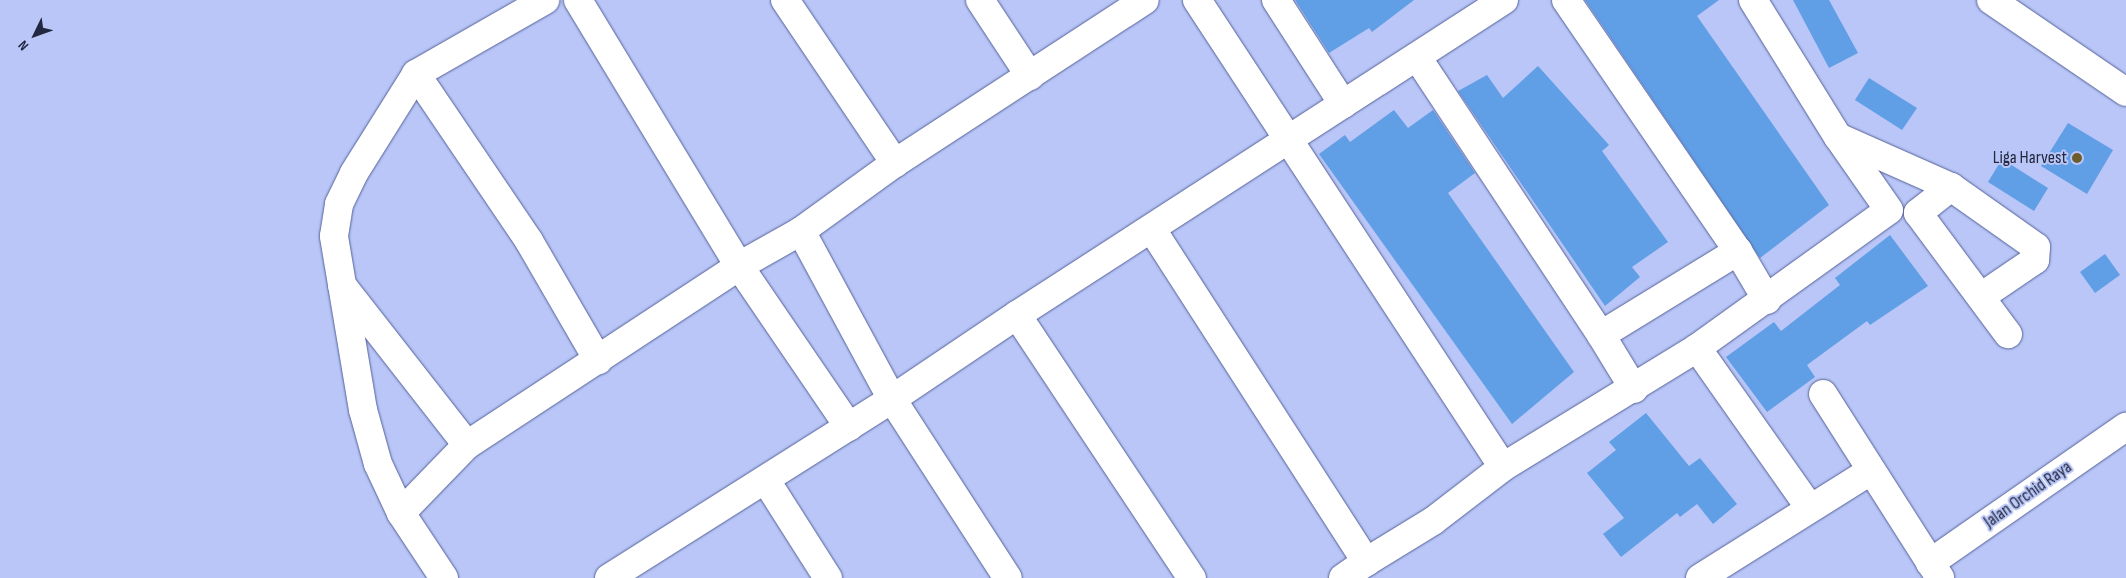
<!DOCTYPE html>
<html>
<head>
<meta charset="utf-8">
<style>
  body { margin:0 }
  #map { position:relative; width:2126px; height:578px; overflow:hidden; background:#b9c6f7; font-family:"Sofia Sans Condensed",sans-serif }
  div>[style] { position:absolute }
  .building>* { inset:0; background:#609ee6 }
  .roads { filter:drop-shadow(0 0 1px #566299) drop-shadow(0 0 1px #566299) }
  .street>* { height:28px; margin:-14px; padding:0 14px; transform-origin:14px; border-radius:14px; background:#fff }
  .secondary>* { height:28px; margin:-14px; padding:0 14px; transform-origin:14px; border-radius:14px; background:#fff }
  .dots>* { width:14px; height:14px; translate:-50% -50%; box-sizing:border-box; border:2px solid #b9c6f7; border-radius:50% }
  span { translate:-50% -50%; white-space:nowrap; text-align:center; line-height:1.15; -webkit-text-stroke:4px #b9c6f7; paint-order:stroke }
  .poi-label { font-size:18px; color:#22283f }
  .right { translate:-100% -50%; text-align:right }
  .street-label { font-size:18px; color:#22283f }
  .north { position:absolute; left:10px; top:10px; width:50px; height:50px; -webkit-text-stroke:4px #b9c6f7; paint-order:stroke; rotate:228deg; font-size:14px; font-weight:700; line-height:20px; text-align:center; color:#22283f }
  .north::after { content:''; display:block; margin:auto; width:18px; height:22px; background:#22283f; clip-path:polygon(50% 0,100% 100%,50% 72%,0 100%) }
</style>
</head>
<body>
<div id="map">
  <div class="building">
    <div style="clip-path:polygon(1295px 0,1414px 0,1372px 32px,1369px 28px,1329px 53px)"></div>
    <div style="clip-path:polygon(1585px 0,1719px 0,1697px 16px,1829px 205px,1760px 258px)"></div>
    <div style="clip-path:polygon(1793px 0,1829px 0,1858px 53px,1829px 68px)"></div>
    <div style="clip-path:polygon(1538px 66px,1609px 145px,1602px 151px,1668px 242px,1632px 267px,1640px 277px,1605px 306px,1458px 91px,1487px 75px,1503px 98px)"></div>
    <div style="clip-path:polygon(1869px 78px,1917px 108px,1902px 130px,1855px 100px)"></div>
    <div style="clip-path:polygon(1394px 110px,1408px 128px,1433px 110px,1475px 173px,1448px 193px,1574px 372px,1512px 424px,1319px 154px,1345px 135px,1350px 142px)"></div>
    <div style="clip-path:polygon(2068px 123px,2113px 150px,2087px 194px,2041px 166px)"></div>
    <div style="clip-path:polygon(2002px 159px,2048px 188px,2034px 211px,1988px 182px)"></div>
    <div style="clip-path:polygon(1890px 235px,1928px 286px,1870px 325px,1867px 321px,1807px 365px,1815px 377px,1767px 412px,1726px 357px,1774px 322px,1781px 331px,1840px 285px,1835px 278px)"></div>
    <div style="clip-path:polygon(2105px 254px,2120px 275px,2095px 293px,2080px 272px)"></div>
    <div style="clip-path:polygon(1646px 413px,1689px 466px,1700px 458px,1737px 504px,1713px 524px,1697px 504px,1680px 517px,1677px 513px,1621px 557px,1603px 534px,1624px 518px,1587px 473px,1616px 450px,1609px 442px)"></div>
  </div>
  <div class="roads">
    <div class="street">
      <div style="left:785px;top:0;width:197px;rotate:56deg"></div>
      <div style="left:980px;top:0;width:91px;rotate:56.7deg"></div>
      <div style="left:1197px;top:0;width:558px;rotate:56.77deg"></div>
      <div style="left:1276px;top:0;width:124px;rotate:57.2deg"></div>
      <div style="left:1566px;top:0;width:304px;rotate:55.6deg"></div>
      <div style="left:1753px;top:0;width:161px;rotate:58.2deg"></div>
      <div style="left:1838px;top:137px;width:124px;rotate:23.9deg"></div>
      <div style="left:1951px;top:187px;width:104px;rotate:35.2deg"></div>
      <div style="left:2036px;top:247px;width:13px;rotate:94deg"></div>
      <div style="left:2035px;top:260px;width:64px;rotate:145.8deg"></div>
      <div style="left:1417px;top:57px;width:333px;rotate:56.5deg"></div>
      <div style="left:416px;top:74px;width:149px;rotate:-29.8deg"></div>
      <div style="left:1951px;top:187px;width:42px;rotate:141.8deg"></div>
      <div style="left:1918px;top:213px;width:151px;rotate:53.4deg"></div>
      <div style="left:801px;top:231px;width:191px;rotate:61.6deg"></div>
      <div style="left:892px;top:399px;width:151px;rotate:-33.9deg"></div>
      <div style="left:1017px;top:315px;width:316px;rotate:56.4deg"></div>
      <div style="left:1153px;top:231px;width:394px;rotate:57.2deg"></div>
      <div style="left:1366px;top:562px;width:79px;rotate:-31.5deg"></div>
      <div style="left:1433px;top:521px;width:88px;rotate:-37.6deg"></div>
      <div style="left:1503px;top:467px;width:228px;rotate:-31.5deg"></div>
      <div style="left:1697px;top:348px;width:196px;rotate:54.8deg"></div>
      <div style="left:342px;top:285px;width:203px;rotate:52deg"></div>
      <div style="left:1017px;top:315px;width:580px;rotate:-32.9deg"></div>
      <div style="left:1697px;top:348px;width:236px;rotate:-35.7deg"></div>
      <div style="left:1889px;top:210px;width:89px;rotate:-124.9deg"></div>
      <div style="left:1634px;top:389px;width:63px;rotate:-121.4deg"></div>
      <div style="left:1601px;top:335px;width:161px;rotate:-31.5deg"></div>
      <div style="left:1738px;top:251px;width:57px;rotate:59.4deg"></div>
      <div style="left:1823px;top:394px;width:218px;rotate:57.5deg"></div>
      <div style="left:849px;top:427px;width:195px;rotate:-124.3deg"></div>
      <div style="left:739px;top:266px;width:71px;rotate:-29.4deg"></div>
      <div style="left:801px;top:231px;width:116px;rotate:-35.9deg"></div>
      <div style="left:895px;top:163px;width:298px;rotate:-33.1deg"></div>
      <div style="left:767px;top:482px;width:114px;rotate:57.6deg"></div>
      <div style="left:401px;top:513px;width:54px;rotate:-115.1deg"></div>
      <div style="left:378px;top:464px;width:56px;rotate:-105.5deg"></div>
      <div style="left:363px;top:410px;width:176px;rotate:-99.5deg"></div>
      <div style="left:334px;top:236px;width:32px;rotate:-81deg"></div>
      <div style="left:339px;top:204px;width:34px;rotate:-64deg"></div>
      <div style="left:354px;top:173px;width:117px;rotate:-57.9deg"></div>
      <div style="left:416px;top:74px;width:202px;rotate:55.9deg"></div>
      <div style="left:529px;top:241px;width:138px;rotate:59.9deg"></div>
      <div style="left:1930px;top:563px;width:239px;rotate:-34.8deg"></div>
      <div style="left:444px;top:578px;width:78px;rotate:-123.5deg"></div>
      <div style="left:401px;top:513px;width:95px;rotate:-45.9deg"></div>
      <div style="left:467px;top:445px;width:326px;rotate:-33.3deg"></div>
      <div style="left:739px;top:266px;width:311px;rotate:-121.2deg"></div>
      <div style="left:609px;top:578px;width:335px;rotate:-32.3deg"></div>
      <div style="left:892px;top:399px;width:213px;rotate:57.1deg"></div>
      <div style="left:1343px;top:578px;width:28px;rotate:-35deg"></div>
      <div style="left:1700px;top:578px;width:199px;rotate:-32.1deg"></div>
    </div>
    <div class="secondary">
      <div style="left:1991px;top:0;width:163px;rotate:34.3deg"></div>
    </div>
  </div>
  <div class="dots">
    <div style="left:2077px;top:158px;background:#6c5d2b"></div>
  </div>
  <div class="poi-label">
    <span class="right" style="left:2067px;top:158px">Liga Harvest</span>
  </div>
  <div class="street-label">
    <span style="left:2028px;top:495px;rotate:-35deg">Jalan Orchid Raya</span>
  </div>
  <div class="north">N</div>
</div>
</body>
</html>
